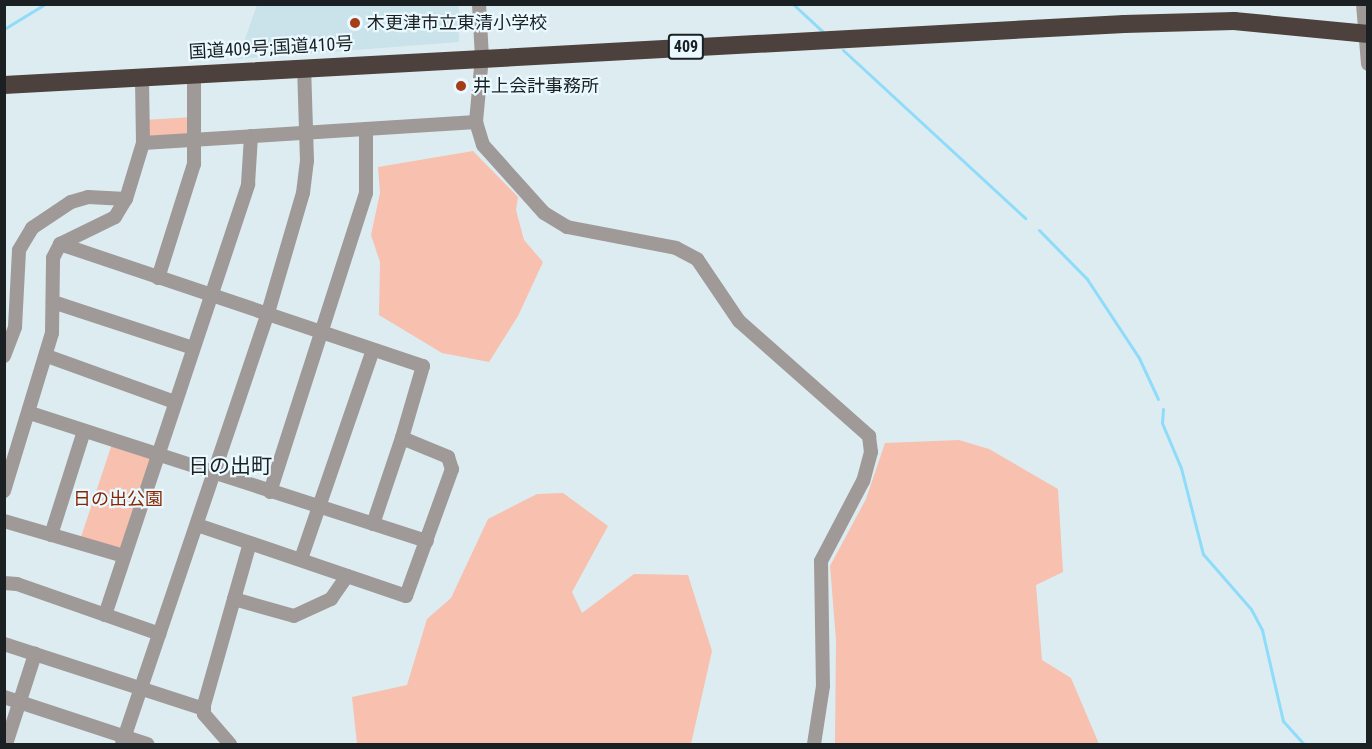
<!DOCTYPE html>
<html>
<head>
<meta charset="utf-8">
<style>
  body { margin:0 }
  #map { position:relative; width:1372px; height:749px; overflow:hidden; background:#ddecf1; font-family:"Roboto Condensed","Noto Sans JP",sans-serif }
  div>[style] { position:absolute }
  .built>* { inset:0; background:#cae2ea }
  .green>* { inset:0; background:#f7c0af }
  .stream>* { height:3px; margin:-1.5px; padding:0 1.5px; transform-origin:1.5px; border-radius:1.5px; background:#8edcf9 }
  .minor>* { height:14px; margin:-7px; padding:0 7px; transform-origin:7px; border-radius:7px; background:#9f9997 }
  .highway>* { height:18px; margin:-9px; padding:0 9px; transform-origin:9px; border-radius:9px; background:#4d413d }
  .dots>* { width:16px; height:16px; translate:-50% -50%; box-sizing:border-box; border:3px solid #eaf9ff; border-radius:50% }
  span { translate:-50% -50%; white-space:nowrap; text-align:center; line-height:1.15; -webkit-text-stroke:4.5px #eaf9ff; paint-order:stroke }
  .shield-label span { padding:2px 4px; background:#eaf9ff; border:2px solid; border-radius:4px; -webkit-text-stroke-width:0 }
  .shield-label { font-size:16px; color:#1b2022; font-weight:700 }
  .poi-label { font-size:18px; color:#1b2022 }
  .left { translate:0 -50%; text-align:left }
  .street-label { font-size:18px; color:#1b2022 }
  .park-label { font-size:18px; color:#882700 }
  .quarter-label { font-size:21px; color:#1b2022 }
  .frame { position:absolute; inset:0; border:6px solid #1b2022; pointer-events:none }
</style>
</head>
<body>
<div id="map">
  <div class="built">
    <div style="clip-path:polygon(257px 5px,459px 5px,459px 42px,238px 59px)"></div>
  </div>
  <div class="green">
    <div style="clip-path:polygon(195px 117px,195px 140px,143px 143px,143px 120px)"></div>
    <div style="clip-path:polygon(473px 151px,518px 197px,516px 210px,524px 240px,543px 262px,518px 316px,489px 362px,442px 353px,379px 315px,380px 262px,371px 235px,380px 193px,378px 167px)"></div>
    <div style="clip-path:polygon(959px 440px,989px 449px,1058px 489px,1063px 572px,1036px 585px,1042px 660px,1071px 678px,1099px 744px,835px 744px,836px 640px,830px 566px,866px 499px,885px 443px)"></div>
    <div style="clip-path:polygon(113px 441px,157px 456px,124px 556px,79px 543px)"></div>
    <div style="clip-path:polygon(563px 493px,608px 526px,572px 592px,582px 613px,634px 574px,688px 575px,712px 651px,691px 744px,357px 744px,352px 697px,407px 685px,427px 619px,451px 598px,488px 519px,537px 494px)"></div>
  </div>
  <div class="stream">
    <div style="left:793px;top:4px;width:41px;rotate:43deg"></div>
    <div style="left:4px;top:29px;width:48px;rotate:-31.4deg"></div>
    <div style="left:843px;top:50px;width:248px;rotate:42.7deg"></div>
    <div style="left:1039px;top:230px;width:69px;rotate:45.6deg"></div>
    <div style="left:1087px;top:279px;width:95px;rotate:56.6deg"></div>
    <div style="left:1139px;top:358px;width:45px;rotate:65.1deg"></div>
    <div style="left:1163px;top:409px;width:14px;rotate:94deg"></div>
    <div style="left:1162px;top:423px;width:49px;rotate:67.1deg"></div>
    <div style="left:1181px;top:468px;width:89px;rotate:75.7deg"></div>
    <div style="left:1203px;top:554px;width:73px;rotate:48.9deg"></div>
    <div style="left:1251px;top:609px;width:24px;rotate:62deg"></div>
    <div style="left:1262px;top:630px;width:93px;rotate:77deg"></div>
    <div style="left:1283px;top:721px;width:31px;rotate:48deg"></div>
  </div>
  <div class="minor">
    <div style="left:479px;top:4px;width:53px;rotate:86.8deg"></div>
    <div style="left:482px;top:57px;width:65px;rotate:95.3deg"></div>
    <div style="left:476px;top:122px;width:24px;rotate:73deg"></div>
    <div style="left:483px;top:145px;width:91px;rotate:48.1deg"></div>
    <div style="left:544px;top:213px;width:27px;rotate:31deg"></div>
    <div style="left:567px;top:227px;width:111px;rotate:10.9deg"></div>
    <div style="left:676px;top:248px;width:24px;rotate:28deg"></div>
    <div style="left:697px;top:259px;width:75px;rotate:55.9deg"></div>
    <div style="left:739px;top:321px;width:174px;rotate:41.5deg"></div>
    <div style="left:869px;top:436px;width:16px;rotate:83deg"></div>
    <div style="left:871px;top:452px;width:30px;rotate:105deg"></div>
    <div style="left:863px;top:481px;width:90px;rotate:117.7deg"></div>
    <div style="left:821px;top:561px;width:125px;rotate:89.1deg"></div>
    <div style="left:823px;top:686px;width:59px;rotate:98.8deg"></div>
    <div style="left:1363px;top:4px;width:60px;rotate:85.2deg"></div>
    <div style="left:143px;top:143px;width:334px;rotate:-3.6deg"></div>
    <div style="left:60px;top:244px;width:383px;rotate:18.6deg"></div>
    <div style="left:423px;top:366px;width:75px;rotate:106.3deg"></div>
    <div style="left:402px;top:438px;width:50px;rotate:22.4deg"></div>
    <div style="left:448px;top:457px;width:13px;rotate:72deg"></div>
    <div style="left:452px;top:469px;width:135px;rotate:109.9deg"></div>
    <div style="left:406px;top:596px;width:221px;rotate:-161.2deg"></div>
    <div style="left:158px;top:278px;width:120px;rotate:-72.5deg"></div>
    <div style="left:194px;top:164px;width:90px;rotate:-90deg"></div>
    <div style="left:53px;top:302px;width:147px;rotate:18.2deg"></div>
    <div style="left:4px;top:356px;width:31px;rotate:-69deg"></div>
    <div style="left:15px;top:327px;width:77px;rotate:-87deg"></div>
    <div style="left:19px;top:250px;width:26px;rotate:-59deg"></div>
    <div style="left:32px;top:228px;width:47px;rotate:-33.7deg"></div>
    <div style="left:71px;top:202px;width:18px;rotate:-16deg"></div>
    <div style="left:88px;top:197px;width:38px;rotate:3deg"></div>
    <div style="left:47px;top:356px;width:136px;rotate:19.8deg"></div>
    <div style="left:30px;top:413px;width:417px;rotate:17.9deg"></div>
    <div style="left:4px;top:491px;width:165px;rotate:-73.1deg"></div>
    <div style="left:52px;top:333px;width:75px;rotate:-89.2deg"></div>
    <div style="left:53px;top:258px;width:16px;rotate:-63deg"></div>
    <div style="left:60px;top:244px;width:61px;rotate:-26.1deg"></div>
    <div style="left:115px;top:217px;width:21px;rotate:-59deg"></div>
    <div style="left:126px;top:199px;width:59px;rotate:-73.1deg"></div>
    <div style="left:143px;top:143px;width:65px;rotate:-90.9deg"></div>
    <div style="left:270px;top:492px;width:314px;rotate:-72.2deg"></div>
    <div style="left:366px;top:193px;width:64px;rotate:-90deg"></div>
    <div style="left:4px;top:521px;width:125px;rotate:16.3deg"></div>
    <div style="left:373px;top:524px;width:91px;rotate:-71.4deg"></div>
    <div style="left:51px;top:535px;width:109px;rotate:-72.4deg"></div>
    <div style="left:301px;top:559px;width:221px;rotate:-71deg"></div>
    <div style="left:4px;top:583px;width:13px;rotate:4deg"></div>
    <div style="left:17px;top:584px;width:151px;rotate:19.3deg"></div>
    <div style="left:234px;top:599px;width:58px;rotate:-74.1deg"></div>
    <div style="left:105px;top:615px;width:454px;rotate:-71.6deg"></div>
    <div style="left:248px;top:184px;width:48px;rotate:-86.4deg"></div>
    <div style="left:4px;top:644px;width:210px;rotate:18deg"></div>
    <div style="left:4px;top:697px;width:151px;rotate:18.2deg"></div>
    <div style="left:6px;top:744px;width:95px;rotate:-72.1deg"></div>
    <div style="left:122px;top:744px;width:452px;rotate:-71.3deg"></div>
    <div style="left:267px;top:316px;width:128px;rotate:-73.7deg"></div>
    <div style="left:303px;top:193px;width:32px;rotate:-83deg"></div>
    <div style="left:307px;top:161px;width:94px;rotate:-91.8deg"></div>
    <div style="left:230px;top:744px;width:40px;rotate:-131deg"></div>
    <div style="left:204px;top:714px;width:9px;rotate:-90deg"></div>
    <div style="left:204px;top:705px;width:110px;rotate:-74.2deg"></div>
    <div style="left:234px;top:599px;width:62px;rotate:15.8deg"></div>
    <div style="left:294px;top:616px;width:41px;rotate:-24.7deg"></div>
    <div style="left:331px;top:599px;width:28px;rotate:-55deg"></div>
  </div>
  <div class="highway">
    <div style="left:4px;top:85px;width:1122px;rotate:-3.12deg"></div>
    <div style="left:1124px;top:24px;width:110px;rotate:-1.6deg"></div>
    <div style="left:1234px;top:21px;width:135px;rotate:5.5deg"></div>
  </div>
  <div class="dots">
    <div style="left:355px;top:23px;background:#a43d18"></div>
    <div style="left:461px;top:86px;background:#a43d18"></div>
  </div>
  <div class="shield-label">
    <span style="left:686px;top:47px">409</span>
  </div>
  <div class="poi-label">
    <span class="left" style="left:367px;top:23px">木更津市立東清小学校</span>
    <span class="left" style="left:473px;top:86px">井上会計事務所</span>
  </div>
  <div class="street-label">
    <span style="left:271px;top:48px;rotate:-3deg">国道409号;国道410号</span>
  </div>
  <div class="park-label">
    <span style="left:118px;top:499px">日の出公園</span>
  </div>
  <div class="quarter-label">
    <span style="left:230px;top:466px">日の出町</span>
  </div>
  <div class="frame"></div>
</div>
</body>
</html>
